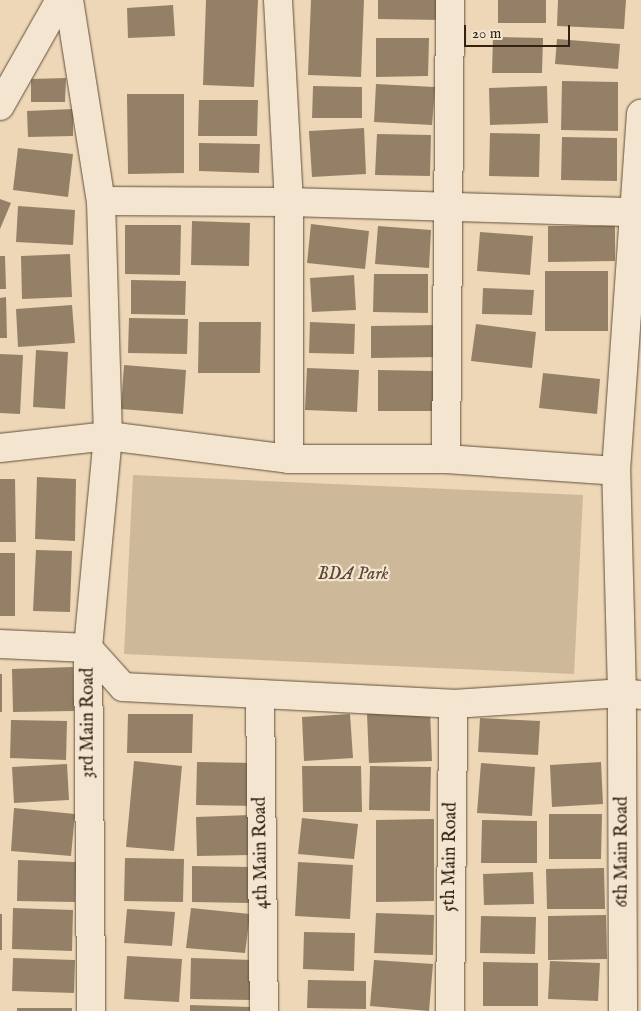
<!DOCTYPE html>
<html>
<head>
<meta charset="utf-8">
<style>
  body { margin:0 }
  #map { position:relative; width:641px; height:1011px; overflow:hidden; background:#edd7b6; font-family:"IM FELL English",serif }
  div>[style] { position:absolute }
  .green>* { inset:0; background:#cdb89a }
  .building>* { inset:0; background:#948067 }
  .roads { filter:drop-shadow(0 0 1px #624f3b) drop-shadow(0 0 1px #624f3b) }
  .street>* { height:28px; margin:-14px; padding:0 14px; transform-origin:14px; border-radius:14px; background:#f3e5d0 }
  span { translate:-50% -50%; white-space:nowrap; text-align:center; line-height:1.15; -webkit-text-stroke:4.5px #f3e5d0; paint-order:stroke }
  .park-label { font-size:18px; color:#5a4834; font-style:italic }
  .street-label { font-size:18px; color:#332212 }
  .scale { position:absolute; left:464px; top:25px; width:106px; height:22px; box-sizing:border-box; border:2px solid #332212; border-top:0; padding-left:6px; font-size:15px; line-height:18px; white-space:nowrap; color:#332212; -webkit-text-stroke:4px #f3e5d0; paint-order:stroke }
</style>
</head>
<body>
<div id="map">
  <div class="green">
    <div style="clip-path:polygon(133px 475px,583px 495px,574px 674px,124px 654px)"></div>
  </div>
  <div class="building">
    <div style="clip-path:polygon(206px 0,258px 0,254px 87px,203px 85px)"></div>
    <div style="clip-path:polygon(311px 0,364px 0,361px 77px,308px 75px)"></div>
    <div style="clip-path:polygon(378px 0,441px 0,441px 20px,378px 19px)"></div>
    <div style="clip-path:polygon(498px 0,546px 0,546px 23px,498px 23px)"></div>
    <div style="clip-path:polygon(558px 0,626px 0,624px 29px,557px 26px)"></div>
    <div style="clip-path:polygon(173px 5px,175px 36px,128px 38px,127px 8px)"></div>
    <div style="clip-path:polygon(493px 37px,543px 38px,542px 73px,492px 73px)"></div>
    <div style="clip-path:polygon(376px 38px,429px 38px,428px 76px,376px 77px)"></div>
    <div style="clip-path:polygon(557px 39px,620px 44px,618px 69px,555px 64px)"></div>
    <div style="clip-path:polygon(66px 78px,65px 102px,31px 102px,31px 79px)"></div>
    <div style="clip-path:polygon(562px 81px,618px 82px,618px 131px,561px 130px)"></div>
    <div style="clip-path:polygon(376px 84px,435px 87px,432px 125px,374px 122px)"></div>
    <div style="clip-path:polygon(313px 86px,362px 87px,362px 118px,312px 118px)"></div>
    <div style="clip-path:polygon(547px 86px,548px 123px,490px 125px,489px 88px)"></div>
    <div style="clip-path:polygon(127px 94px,184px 94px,184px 173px,128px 174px)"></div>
    <div style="clip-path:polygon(199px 100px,258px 100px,257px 136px,198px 136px)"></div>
    <div style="clip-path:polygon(73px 109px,73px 136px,28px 137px,27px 111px)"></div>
    <div style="clip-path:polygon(364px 128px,366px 174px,312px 177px,309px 131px)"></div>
    <div style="clip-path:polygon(490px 133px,540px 134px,539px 177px,489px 176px)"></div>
    <div style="clip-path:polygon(377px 134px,431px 135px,430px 176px,375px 175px)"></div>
    <div style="clip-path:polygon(562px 137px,617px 138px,617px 181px,561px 180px)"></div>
    <div style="clip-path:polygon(199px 143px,260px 144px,259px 173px,199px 171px)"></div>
    <div style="clip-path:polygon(18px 148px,73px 154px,68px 197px,13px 190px)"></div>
    <div style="clip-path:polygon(0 199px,11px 203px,0 229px)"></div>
    <div style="clip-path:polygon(18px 206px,75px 210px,73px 245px,16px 242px)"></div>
    <div style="clip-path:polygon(192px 221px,250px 223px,249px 266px,191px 265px)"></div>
    <div style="clip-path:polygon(311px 224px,369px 231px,365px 269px,307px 263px)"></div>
    <div style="clip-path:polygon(125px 225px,181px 225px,180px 275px,125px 274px)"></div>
    <div style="clip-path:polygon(378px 226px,431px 230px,429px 268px,375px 264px)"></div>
    <div style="clip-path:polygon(548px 226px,615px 226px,615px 261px,548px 262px)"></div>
    <div style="clip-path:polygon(480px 232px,533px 236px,530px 275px,477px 271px)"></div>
    <div style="clip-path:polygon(70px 254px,72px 297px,22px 299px,21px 256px)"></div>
    <div style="clip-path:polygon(0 256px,5px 256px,6px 289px,0 289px)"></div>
    <div style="clip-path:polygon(545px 271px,608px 271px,608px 331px,545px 331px)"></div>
    <div style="clip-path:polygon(374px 274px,428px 274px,428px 313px,373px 312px)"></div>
    <div style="clip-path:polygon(354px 275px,356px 310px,312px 312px,310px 278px)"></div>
    <div style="clip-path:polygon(131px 280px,186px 281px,185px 315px,131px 314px)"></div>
    <div style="clip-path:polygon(483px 288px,534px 290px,532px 315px,482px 314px)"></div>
    <div style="clip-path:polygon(6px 297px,7px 338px,0 338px,0 298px)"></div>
    <div style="clip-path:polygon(72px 305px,75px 343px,18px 347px,16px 309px)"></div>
    <div style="clip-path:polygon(129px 318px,188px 319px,187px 354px,128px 353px)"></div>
    <div style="clip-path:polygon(199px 322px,261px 322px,260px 373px,198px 373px)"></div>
    <div style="clip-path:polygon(310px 322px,355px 324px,354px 354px,309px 353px)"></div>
    <div style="clip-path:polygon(476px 324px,536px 332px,532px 368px,471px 361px)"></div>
    <div style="clip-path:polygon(438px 325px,438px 357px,371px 358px,371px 326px)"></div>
    <div style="clip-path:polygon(36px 350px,68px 352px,65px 409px,33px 407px)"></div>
    <div style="clip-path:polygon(0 354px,23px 355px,20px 414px,0 413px)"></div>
    <div style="clip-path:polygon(124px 365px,186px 370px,183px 414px,121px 409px)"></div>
    <div style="clip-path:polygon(307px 368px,359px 370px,357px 412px,305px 410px)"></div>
    <div style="clip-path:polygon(378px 370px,434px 371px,434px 411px,378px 411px)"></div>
    <div style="clip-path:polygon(543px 373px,600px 379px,597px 414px,539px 408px)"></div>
    <div style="clip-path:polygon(37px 477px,76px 479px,75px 541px,35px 539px)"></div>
    <div style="clip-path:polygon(0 479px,15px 479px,16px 542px,0 542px)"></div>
    <div style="clip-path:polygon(36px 550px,72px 551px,70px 612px,33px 611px)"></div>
    <div style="clip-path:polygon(0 553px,15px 553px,15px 616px,0 616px)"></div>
    <div style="clip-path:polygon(73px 667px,74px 711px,13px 712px,12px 669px)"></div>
    <div style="clip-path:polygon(0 674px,2px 674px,2px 712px,0 712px)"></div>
    <div style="clip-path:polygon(430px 710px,432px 761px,369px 763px,367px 713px)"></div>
    <div style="clip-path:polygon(128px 714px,193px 714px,192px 753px,127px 753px)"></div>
    <div style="clip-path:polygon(350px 714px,353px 758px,304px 761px,302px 717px)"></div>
    <div style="clip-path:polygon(480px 718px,540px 721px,538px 755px,478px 752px)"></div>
    <div style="clip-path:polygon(11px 720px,67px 721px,66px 760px,10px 758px)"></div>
    <div style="clip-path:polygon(134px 761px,182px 766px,174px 851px,126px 847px)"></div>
    <div style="clip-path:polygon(197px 762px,255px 763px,255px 806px,196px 805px)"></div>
    <div style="clip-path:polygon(601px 762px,603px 804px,552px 807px,550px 765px)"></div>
    <div style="clip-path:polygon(481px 763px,535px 767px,532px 816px,477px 813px)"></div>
    <div style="clip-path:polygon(67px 764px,69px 800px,14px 803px,12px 767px)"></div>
    <div style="clip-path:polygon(302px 766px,361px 766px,362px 812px,303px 812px)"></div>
    <div style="clip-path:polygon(370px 766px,431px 767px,430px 811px,369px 810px)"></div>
    <div style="clip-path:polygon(14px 808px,75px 814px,71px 856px,11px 851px)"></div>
    <div style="clip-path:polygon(549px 814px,602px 814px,601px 859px,549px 859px)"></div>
    <div style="clip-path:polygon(250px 815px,250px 855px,197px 856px,196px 817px)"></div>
    <div style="clip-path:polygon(302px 818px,358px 824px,354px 859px,298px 854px)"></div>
    <div style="clip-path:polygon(434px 819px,434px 901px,376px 902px,376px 820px)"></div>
    <div style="clip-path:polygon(482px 820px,537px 821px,537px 863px,481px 863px)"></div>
    <div style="clip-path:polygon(125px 858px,184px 859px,183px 902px,124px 901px)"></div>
    <div style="clip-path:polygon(18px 860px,76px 862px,75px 902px,17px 901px)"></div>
    <div style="clip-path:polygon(298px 862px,353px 865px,350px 919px,295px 916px)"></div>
    <div style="clip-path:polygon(192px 866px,251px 867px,250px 903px,192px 902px)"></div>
    <div style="clip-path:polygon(604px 868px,605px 909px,547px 909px,546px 869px)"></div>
    <div style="clip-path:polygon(533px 872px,534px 904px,484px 905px,483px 874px)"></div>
    <div style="clip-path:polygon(13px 908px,73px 910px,72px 951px,12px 949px)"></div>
    <div style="clip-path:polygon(191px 908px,250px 914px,245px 953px,186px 948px)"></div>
    <div style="clip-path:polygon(127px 909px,175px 912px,172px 946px,124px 943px)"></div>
    <div style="clip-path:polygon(376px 913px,434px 915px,433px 955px,374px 953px)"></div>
    <div style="clip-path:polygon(0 914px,2px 914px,2px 950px,0 950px)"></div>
    <div style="clip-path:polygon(606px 915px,607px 959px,548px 960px,548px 916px)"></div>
    <div style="clip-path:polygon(481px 916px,536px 917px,535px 954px,480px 953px)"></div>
    <div style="clip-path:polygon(304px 932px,355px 933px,354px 971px,303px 969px)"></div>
    <div style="clip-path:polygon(127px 956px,182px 959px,179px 1002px,124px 999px)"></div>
    <div style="clip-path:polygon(13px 958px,75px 960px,74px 993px,12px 991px)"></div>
    <div style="clip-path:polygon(191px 958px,252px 960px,251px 1000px,190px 999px)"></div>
    <div style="clip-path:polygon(374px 960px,433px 964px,429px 1011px,370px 1006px)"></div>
    <div style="clip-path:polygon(550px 961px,600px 963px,598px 1001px,548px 999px)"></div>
    <div style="clip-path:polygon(483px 962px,538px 963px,538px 1006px,483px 1006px)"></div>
    <div style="clip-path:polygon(308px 980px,366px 981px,366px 1009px,307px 1008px)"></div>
    <div style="clip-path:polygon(190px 1005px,251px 1007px,251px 1011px,190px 1011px)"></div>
    <div style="clip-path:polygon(17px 1008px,72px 1008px,72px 1011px,17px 1011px)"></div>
  </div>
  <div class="roads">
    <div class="street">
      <div style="left:69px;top:0;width:204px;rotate:81deg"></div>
      <div style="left:101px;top:201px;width:235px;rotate:88.3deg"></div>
      <div style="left:108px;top:436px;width:213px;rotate:95.4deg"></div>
      <div style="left:88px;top:648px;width:363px;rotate:89.5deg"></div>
      <div style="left:278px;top:0;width:202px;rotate:86.9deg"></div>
      <div style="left:289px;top:202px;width:257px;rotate:90deg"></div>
      <div style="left:0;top:106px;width:122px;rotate:-60.5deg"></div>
      <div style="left:101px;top:201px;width:188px;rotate:0.3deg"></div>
      <div style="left:289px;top:202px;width:345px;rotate:1.7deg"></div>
      <div style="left:0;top:448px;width:109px;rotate:-6.3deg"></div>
      <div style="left:108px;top:436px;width:182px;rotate:7.2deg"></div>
      <div style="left:289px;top:459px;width:157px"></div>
      <div style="left:446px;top:459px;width:170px;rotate:4deg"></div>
      <div style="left:446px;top:459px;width:459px;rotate:-89.5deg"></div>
      <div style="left:0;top:644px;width:88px;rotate:2.6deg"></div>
      <div style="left:88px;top:648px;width:52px;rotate:48.1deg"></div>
      <div style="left:123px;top:687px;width:330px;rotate:2.9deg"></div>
      <div style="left:453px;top:704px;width:169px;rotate:-3.7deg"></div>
      <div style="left:622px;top:693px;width:18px;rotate:6deg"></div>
      <div style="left:260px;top:694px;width:317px;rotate:89.3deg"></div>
      <div style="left:450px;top:1011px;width:307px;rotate:-89.4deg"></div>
      <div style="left:623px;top:1011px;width:318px;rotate:-90.2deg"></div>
      <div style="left:622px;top:693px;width:222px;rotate:-91.5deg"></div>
      <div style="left:616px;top:471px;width:358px;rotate:-86deg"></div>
    </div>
  </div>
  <div class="park-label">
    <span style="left:353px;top:575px">BDA Park</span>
  </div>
  <div class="street-label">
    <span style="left:89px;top:723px;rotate:-90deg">3rd Main Road</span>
    <span style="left:623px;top:852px;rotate:-90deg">6th Main Road</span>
    <span style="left:262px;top:853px;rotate:-91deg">4th Main Road</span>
    <span style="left:451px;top:857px;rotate:-89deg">5th Main Road</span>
  </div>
  <div class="scale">20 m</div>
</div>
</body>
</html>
